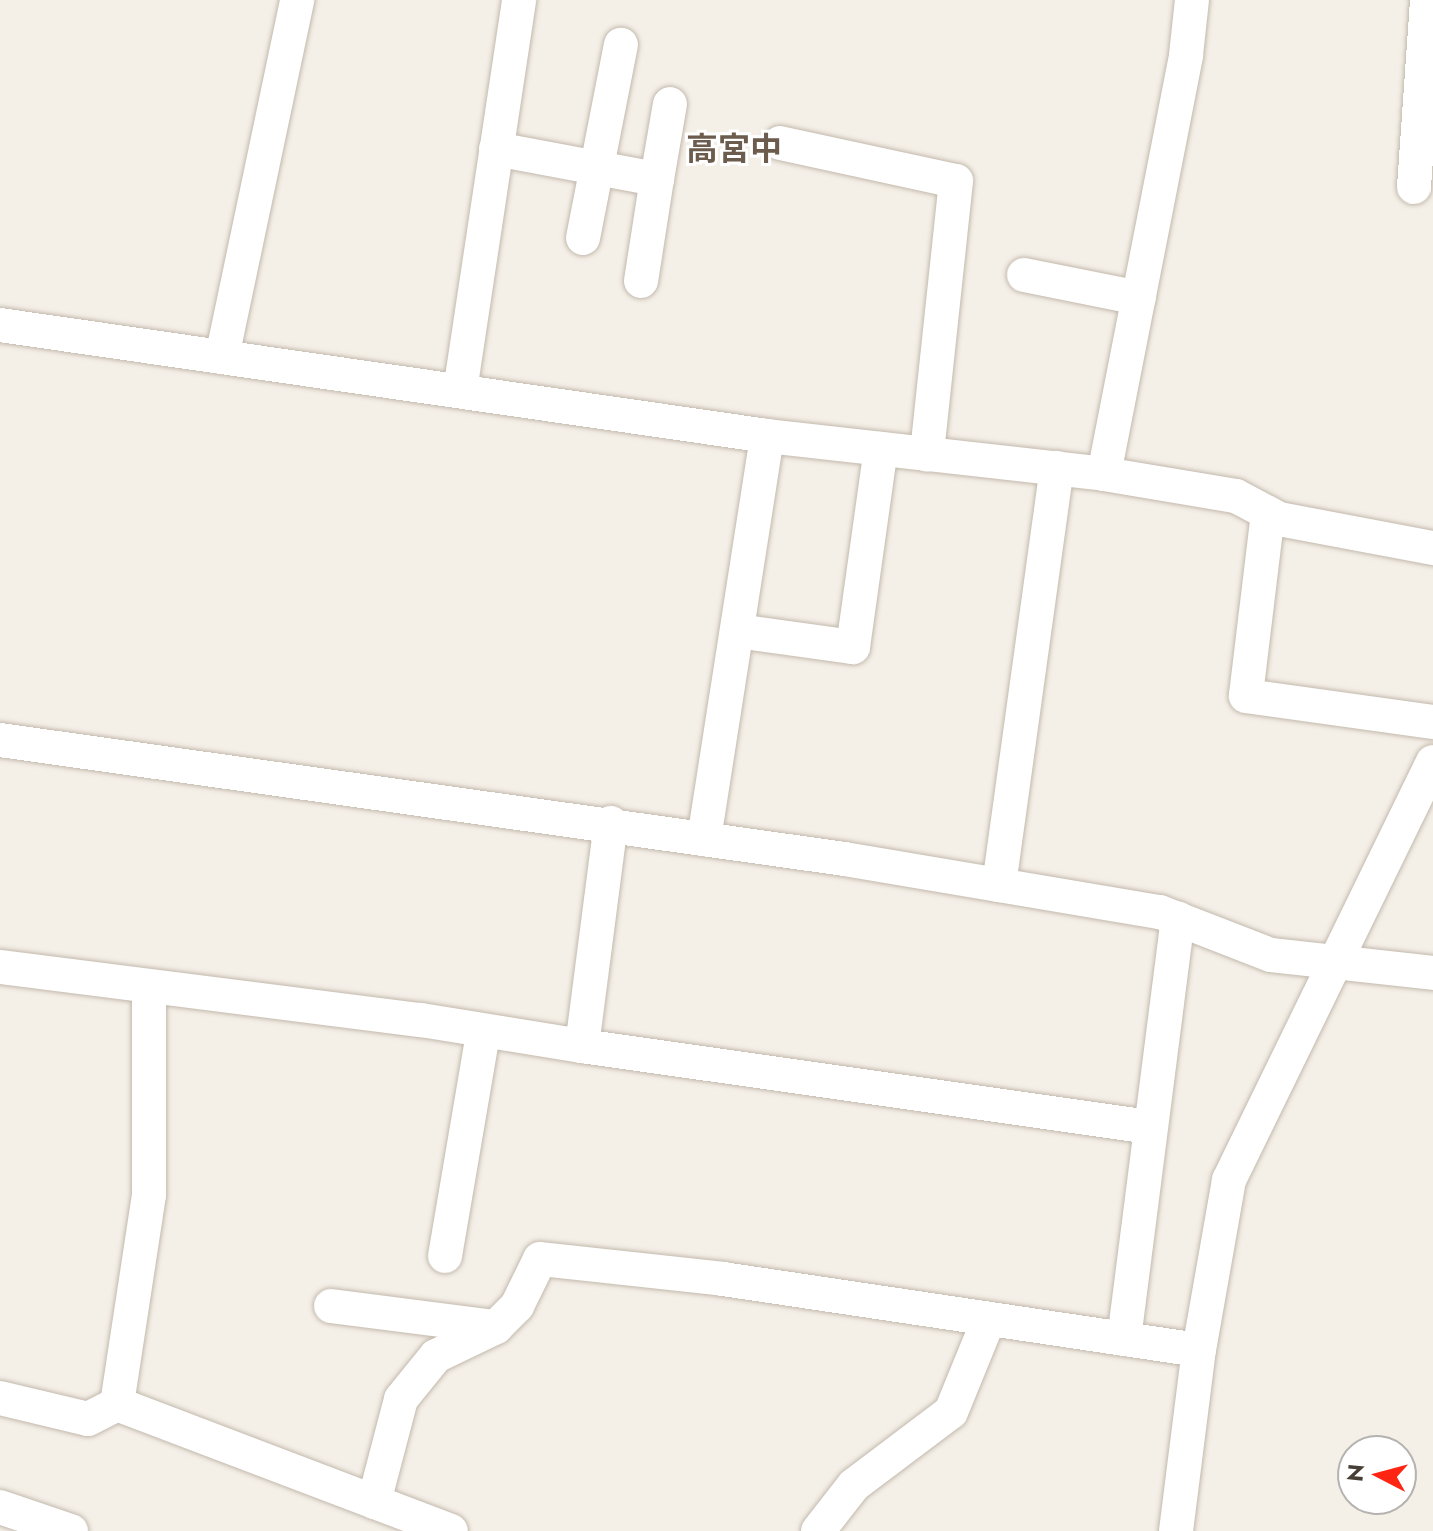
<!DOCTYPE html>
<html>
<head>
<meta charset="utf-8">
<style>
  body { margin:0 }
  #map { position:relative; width:1433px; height:1531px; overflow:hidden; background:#f4efe7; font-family:Jost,"Noto Sans JP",sans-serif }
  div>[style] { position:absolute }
  .roads { filter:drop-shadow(0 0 2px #c3b9ad) drop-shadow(0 0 2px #c3b9ad) }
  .minor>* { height:34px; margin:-17px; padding:0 17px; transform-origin:17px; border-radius:17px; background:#fff }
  span { translate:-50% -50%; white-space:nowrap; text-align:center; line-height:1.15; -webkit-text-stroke:6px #fff; paint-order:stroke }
  .quarter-label { font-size:32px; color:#6b5c4d; font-weight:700 }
  .north { position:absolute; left:1337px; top:1435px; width:80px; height:80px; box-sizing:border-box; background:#fff; border:2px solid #b5b2af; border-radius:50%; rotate:276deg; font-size:22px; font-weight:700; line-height:32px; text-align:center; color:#473f36 }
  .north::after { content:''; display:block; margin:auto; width:28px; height:36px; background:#ff2513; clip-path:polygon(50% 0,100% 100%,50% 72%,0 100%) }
</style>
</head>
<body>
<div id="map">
  <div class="roads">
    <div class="minor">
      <div style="left:780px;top:143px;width:180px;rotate:12.2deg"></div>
      <div style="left:956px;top:181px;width:275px;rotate:96.1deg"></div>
      <div style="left:496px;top:149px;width:164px;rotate:10.6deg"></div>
      <div style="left:657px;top:179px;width:76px;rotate:-80.2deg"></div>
      <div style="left:1414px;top:187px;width:187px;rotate:-86deg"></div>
      <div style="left:583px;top:238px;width:197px;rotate:-78.9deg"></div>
      <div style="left:1024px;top:275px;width:117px;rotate:11.3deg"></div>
      <div style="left:641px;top:281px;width:103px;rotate:-81.1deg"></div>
      <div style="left:0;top:325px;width:775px;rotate:8.23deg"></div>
      <div style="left:767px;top:436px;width:339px;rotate:6.4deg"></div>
      <div style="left:1104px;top:474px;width:134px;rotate:9.5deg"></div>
      <div style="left:1236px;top:496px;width:49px;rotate:28.1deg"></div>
      <div style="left:1279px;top:519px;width:157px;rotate:10.7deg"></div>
      <div style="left:222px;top:357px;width:365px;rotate:-78.1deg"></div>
      <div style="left:460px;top:391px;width:395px;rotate:-81.4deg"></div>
      <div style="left:1104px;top:474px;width:427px;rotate:-78.9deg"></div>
      <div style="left:1186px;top:55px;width:55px;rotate:-83.8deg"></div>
      <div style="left:1268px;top:513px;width:184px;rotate:96.9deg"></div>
      <div style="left:1246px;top:696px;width:189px;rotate:7.9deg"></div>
      <div style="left:737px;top:631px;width:117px;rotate:7.9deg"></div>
      <div style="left:853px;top:647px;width:200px;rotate:-82deg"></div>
      <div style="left:0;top:740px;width:853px;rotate:8.02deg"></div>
      <div style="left:845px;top:859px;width:319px;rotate:9.6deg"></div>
      <div style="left:1160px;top:912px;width:119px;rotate:21.2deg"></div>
      <div style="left:1271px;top:955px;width:163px;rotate:6.3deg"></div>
      <div style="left:704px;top:839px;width:408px;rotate:-81.1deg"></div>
      <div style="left:999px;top:885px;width:421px;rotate:-82.1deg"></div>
      <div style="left:0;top:967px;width:424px;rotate:7.2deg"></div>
      <div style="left:421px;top:1020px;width:163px;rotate:9.2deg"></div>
      <div style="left:582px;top:1046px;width:225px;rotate:-82.6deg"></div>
      <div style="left:582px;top:1046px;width:574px;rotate:8.12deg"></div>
      <div style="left:445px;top:1256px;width:225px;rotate:-80.3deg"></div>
      <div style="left:331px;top:1306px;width:166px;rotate:7.3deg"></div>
      <div style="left:1124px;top:1339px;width:424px;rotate:-82.7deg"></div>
      <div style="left:0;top:1398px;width:90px;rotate:13.4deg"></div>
      <div style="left:88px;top:1419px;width:33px;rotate:-27deg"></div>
      <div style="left:117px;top:1404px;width:357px;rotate:20.8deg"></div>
      <div style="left:117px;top:1404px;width:211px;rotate:-81.3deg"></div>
      <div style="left:149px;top:1195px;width:208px;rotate:-90deg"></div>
      <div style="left:374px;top:1502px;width:106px;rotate:-75.3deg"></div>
      <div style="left:401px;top:1399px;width:55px;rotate:-50.9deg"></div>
      <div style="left:436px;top:1356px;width:67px;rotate:-25.8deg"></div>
      <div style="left:496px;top:1327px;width:30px;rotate:-45deg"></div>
      <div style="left:517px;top:1306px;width:52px;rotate:-63.9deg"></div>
      <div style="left:540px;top:1259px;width:184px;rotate:6.2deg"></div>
      <div style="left:723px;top:1279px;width:481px;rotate:8.5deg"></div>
      <div style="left:0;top:1507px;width:75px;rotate:18.7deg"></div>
      <div style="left:818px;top:1531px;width:58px;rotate:-52deg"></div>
      <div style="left:854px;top:1485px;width:121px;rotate:-37deg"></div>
      <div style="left:951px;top:1412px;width:100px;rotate:-67.8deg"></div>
      <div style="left:1176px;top:1531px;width:182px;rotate:-82.8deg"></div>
      <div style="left:1199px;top:1350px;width:173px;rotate:-80deg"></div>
      <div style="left:1229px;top:1180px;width:465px;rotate:-64deg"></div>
    </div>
  </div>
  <div class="quarter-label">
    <span style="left:734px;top:149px">高宮中</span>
  </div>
  <div class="north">N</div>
</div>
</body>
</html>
